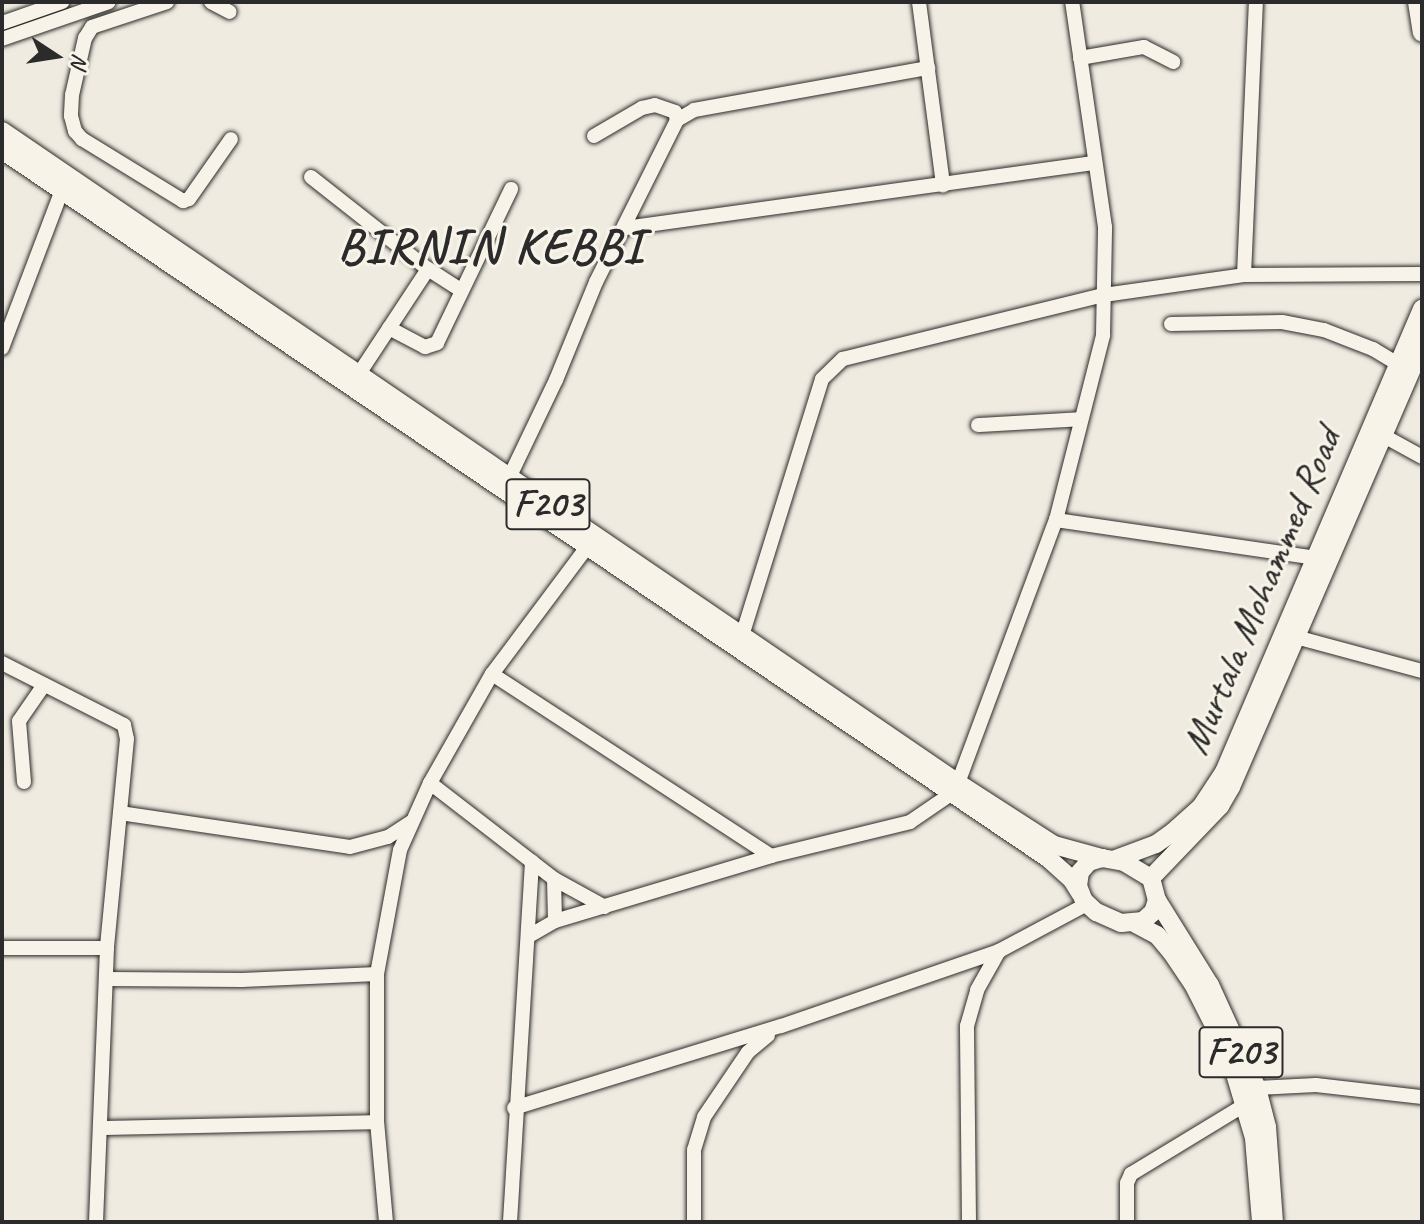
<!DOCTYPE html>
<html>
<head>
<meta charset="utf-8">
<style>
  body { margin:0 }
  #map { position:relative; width:1424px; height:1224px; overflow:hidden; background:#efebe0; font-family:Caveat,sans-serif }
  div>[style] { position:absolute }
  .roads { filter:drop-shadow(0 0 2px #2b2b2b) drop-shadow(0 0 2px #2b2b2b) }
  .minor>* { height:14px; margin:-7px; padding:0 7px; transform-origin:7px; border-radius:7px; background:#f7f3e8 }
  .major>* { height:18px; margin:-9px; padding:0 9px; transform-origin:9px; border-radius:9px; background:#f7f3e8 }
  span { translate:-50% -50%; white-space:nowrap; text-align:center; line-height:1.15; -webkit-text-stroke:6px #f7f3e8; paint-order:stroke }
  .shield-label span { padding:2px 6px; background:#f7f3e8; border:2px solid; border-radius:6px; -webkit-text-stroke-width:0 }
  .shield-label { font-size:38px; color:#2b2b2b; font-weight:700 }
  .street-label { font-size:40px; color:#2b2b2b }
  .district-label { font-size:48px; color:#2b2b2b; font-weight:700; letter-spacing:2px }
  .frame { position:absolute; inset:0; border:4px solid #2b2b2b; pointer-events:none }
  .north { position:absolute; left:16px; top:16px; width:80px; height:80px; -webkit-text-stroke:6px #f7f3e8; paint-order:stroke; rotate:102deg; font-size:22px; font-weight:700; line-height:32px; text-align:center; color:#2b2b2b }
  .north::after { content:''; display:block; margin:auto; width:28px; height:36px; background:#2b2b2b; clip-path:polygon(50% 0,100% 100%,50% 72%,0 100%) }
</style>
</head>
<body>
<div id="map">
  <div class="roads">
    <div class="minor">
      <div style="left:167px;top:2px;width:79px;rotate:161.6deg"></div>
      <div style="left:92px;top:27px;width:13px;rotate:122deg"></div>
      <div style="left:85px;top:38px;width:58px;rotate:102.8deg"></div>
      <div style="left:72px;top:95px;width:21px;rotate:93deg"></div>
      <div style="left:71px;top:116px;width:16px;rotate:75deg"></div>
      <div style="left:75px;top:131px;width:11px;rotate:49deg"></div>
      <div style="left:82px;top:139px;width:119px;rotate:31.5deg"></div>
      <div style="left:183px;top:201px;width:6px;rotate:-18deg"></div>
      <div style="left:189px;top:199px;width:73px;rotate:-55deg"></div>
      <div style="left:211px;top:2px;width:21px;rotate:28deg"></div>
      <div style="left:919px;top:2px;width:185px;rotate:82.5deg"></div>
      <div style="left:2px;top:23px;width:64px;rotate:-19.3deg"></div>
      <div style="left:2px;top:39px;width:113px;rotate:-19.1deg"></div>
      <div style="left:1080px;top:58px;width:65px;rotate:-9.8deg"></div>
      <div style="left:1144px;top:47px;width:33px;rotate:27deg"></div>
      <div style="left:594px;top:136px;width:56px;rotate:-30.3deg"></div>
      <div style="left:642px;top:108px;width:13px;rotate:-13deg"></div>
      <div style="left:655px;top:105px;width:21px;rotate:19deg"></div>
      <div style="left:675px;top:112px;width:8px;rotate:76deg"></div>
      <div style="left:311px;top:177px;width:149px;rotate:38.2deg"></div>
      <div style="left:428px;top:269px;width:127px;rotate:123.4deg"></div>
      <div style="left:625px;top:228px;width:473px;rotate:-7.9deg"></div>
      <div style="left:428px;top:269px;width:40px;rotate:32.9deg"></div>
      <div style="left:1244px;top:275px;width:273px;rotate:-87.5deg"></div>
      <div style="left:1171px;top:324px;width:111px;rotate:-1deg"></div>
      <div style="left:1282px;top:322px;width:43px;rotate:10.8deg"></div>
      <div style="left:1324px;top:330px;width:53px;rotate:21.2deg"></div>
      <div style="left:1373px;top:349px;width:29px;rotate:31deg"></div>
      <div style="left:389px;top:328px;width:41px;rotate:27.8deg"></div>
      <div style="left:425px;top:347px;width:13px;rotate:-18deg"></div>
      <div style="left:437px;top:343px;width:171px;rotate:-64.3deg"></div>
      <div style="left:2px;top:348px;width:169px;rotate:-69.2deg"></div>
      <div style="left:978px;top:425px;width:103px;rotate:-3.3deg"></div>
      <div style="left:1384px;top:436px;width:43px;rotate:28.9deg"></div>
      <div style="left:509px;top:478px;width:109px;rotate:-64.4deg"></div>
      <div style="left:556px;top:380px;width:106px;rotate:-67.8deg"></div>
      <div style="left:596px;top:282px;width:181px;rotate:-63.4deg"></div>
      <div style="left:677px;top:120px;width:20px;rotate:-30deg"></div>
      <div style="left:694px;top:110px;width:238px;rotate:-10.2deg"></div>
      <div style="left:1056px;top:520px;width:263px;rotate:8.3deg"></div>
      <div style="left:742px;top:636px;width:269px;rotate:-72.7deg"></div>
      <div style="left:822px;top:379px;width:29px;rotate:-44deg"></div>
      <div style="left:843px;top:359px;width:269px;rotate:-13.8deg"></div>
      <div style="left:1104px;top:295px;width:141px;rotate:-8.1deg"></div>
      <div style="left:1244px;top:275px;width:178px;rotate:-0.3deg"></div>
      <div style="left:1296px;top:637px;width:131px;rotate:15.1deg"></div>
      <div style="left:2px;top:663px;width:137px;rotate:26.9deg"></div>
      <div style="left:124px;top:725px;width:14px;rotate:78deg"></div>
      <div style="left:127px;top:739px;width:210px;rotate:95.5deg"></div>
      <div style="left:107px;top:948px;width:274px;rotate:92.3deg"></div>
      <div style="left:492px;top:674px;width:333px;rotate:33.1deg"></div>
      <div style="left:24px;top:782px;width:61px;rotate:-94.7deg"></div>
      <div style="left:19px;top:721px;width:44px;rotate:-55.2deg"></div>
      <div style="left:430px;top:783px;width:157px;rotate:37.7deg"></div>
      <div style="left:554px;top:879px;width:58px;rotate:28.8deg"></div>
      <div style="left:958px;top:783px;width:281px;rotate:-69.6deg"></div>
      <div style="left:1056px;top:520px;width:191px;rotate:-75.7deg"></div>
      <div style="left:1103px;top:335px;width:108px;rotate:-88.9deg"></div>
      <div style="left:1105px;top:227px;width:227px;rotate:-98.3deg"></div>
      <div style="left:120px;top:813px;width:232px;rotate:8.4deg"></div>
      <div style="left:350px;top:847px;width:39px;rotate:-15deg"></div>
      <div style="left:388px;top:837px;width:27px;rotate:-33deg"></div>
      <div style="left:554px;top:879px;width:42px;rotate:88.6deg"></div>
      <div style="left:529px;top:936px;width:30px;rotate:-30deg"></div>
      <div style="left:555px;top:921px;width:226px;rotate:-16.7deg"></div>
      <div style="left:771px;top:856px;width:143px;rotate:-13.7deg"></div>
      <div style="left:910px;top:822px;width:50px;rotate:-34.3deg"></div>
      <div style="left:2px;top:948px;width:105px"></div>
      <div style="left:107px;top:979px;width:135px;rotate:0.4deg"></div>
      <div style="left:242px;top:980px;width:135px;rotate:-2.5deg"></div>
      <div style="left:1257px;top:1088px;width:59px;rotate:-2.9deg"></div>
      <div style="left:1316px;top:1085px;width:107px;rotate:6.5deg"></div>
      <div style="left:514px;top:1108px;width:279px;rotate:-17.1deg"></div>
      <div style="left:781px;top:1026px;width:231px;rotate:-19deg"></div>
      <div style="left:999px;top:951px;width:100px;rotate:-28.1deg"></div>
      <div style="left:100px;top:1128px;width:277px;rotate:-1.2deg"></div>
      <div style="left:386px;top:1222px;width:100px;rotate:-95.1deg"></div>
      <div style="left:377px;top:1122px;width:148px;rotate:-90deg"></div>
      <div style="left:377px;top:974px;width:126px;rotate:-79.5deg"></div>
      <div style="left:400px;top:850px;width:73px;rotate:-65.9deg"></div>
      <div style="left:430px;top:783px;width:125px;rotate:-60.4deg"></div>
      <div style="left:492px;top:674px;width:159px;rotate:-53.2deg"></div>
      <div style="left:510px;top:1222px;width:361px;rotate:-86.5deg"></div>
      <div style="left:694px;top:1222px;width:72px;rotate:-90deg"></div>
      <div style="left:694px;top:1150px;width:34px;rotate:-73deg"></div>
      <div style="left:704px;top:1117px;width:78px;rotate:-55.9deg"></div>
      <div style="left:748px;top:1052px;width:26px;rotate:-40deg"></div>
      <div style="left:969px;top:1222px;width:196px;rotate:-90.6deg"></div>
      <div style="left:967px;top:1026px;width:37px;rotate:-74deg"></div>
      <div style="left:977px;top:990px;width:45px;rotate:-60.6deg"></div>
      <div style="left:1127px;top:1222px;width:39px;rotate:-90deg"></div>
      <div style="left:1127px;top:1183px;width:10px;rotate:-66deg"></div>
      <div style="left:1131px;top:1174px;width:135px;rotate:-31.3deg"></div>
    </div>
    <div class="major">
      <div style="left:1417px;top:2px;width:31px;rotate:81deg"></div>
      <div style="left:2px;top:131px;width:1157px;rotate:34.29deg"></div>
      <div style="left:958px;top:783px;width:114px;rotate:32.9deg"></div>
      <div style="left:1054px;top:845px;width:50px;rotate:15.2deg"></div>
      <div style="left:2px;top:150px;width:1264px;rotate:34.1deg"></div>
      <div style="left:1049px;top:859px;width:31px;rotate:42deg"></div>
      <div style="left:1072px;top:880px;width:15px;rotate:58deg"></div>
      <div style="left:1116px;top:859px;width:43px;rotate:-20.6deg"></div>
      <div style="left:1156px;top:844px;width:21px;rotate:-35deg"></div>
      <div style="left:1173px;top:832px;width:38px;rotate:-42deg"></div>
      <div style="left:1201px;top:807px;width:42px;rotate:-56.7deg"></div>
      <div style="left:1224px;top:772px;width:504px;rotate:-66.85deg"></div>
      <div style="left:1151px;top:878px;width:100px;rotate:-46.2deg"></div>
      <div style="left:1220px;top:806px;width:22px;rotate:-60deg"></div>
      <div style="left:1231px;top:787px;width:482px;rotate:-66.6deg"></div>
      <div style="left:1157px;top:900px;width:13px;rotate:108deg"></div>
      <div style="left:1153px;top:912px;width:13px;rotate:138deg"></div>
      <div style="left:1143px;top:921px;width:22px;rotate:175deg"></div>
      <div style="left:1121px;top:923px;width:27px;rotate:-156deg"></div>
      <div style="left:1096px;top:912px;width:16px;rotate:-137deg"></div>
      <div style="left:1084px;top:901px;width:16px;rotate:-112deg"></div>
      <div style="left:1078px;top:886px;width:14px;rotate:-82deg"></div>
      <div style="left:1080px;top:872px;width:13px;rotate:-48deg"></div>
      <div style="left:1089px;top:862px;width:14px;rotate:-17deg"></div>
      <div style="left:1102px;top:858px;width:22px;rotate:10deg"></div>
      <div style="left:1124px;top:862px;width:31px;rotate:31deg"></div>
      <div style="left:1151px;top:878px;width:23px;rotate:75deg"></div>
      <div style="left:1157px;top:900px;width:100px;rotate:58.1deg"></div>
      <div style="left:1210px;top:985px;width:113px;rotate:65.5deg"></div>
      <div style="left:1257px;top:1088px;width:40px;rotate:75.6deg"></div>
      <div style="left:1267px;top:1127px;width:95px;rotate:85.8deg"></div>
      <div style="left:1136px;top:924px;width:24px;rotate:28deg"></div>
      <div style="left:1157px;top:935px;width:23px;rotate:50deg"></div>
      <div style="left:1172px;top:953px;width:37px;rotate:56deg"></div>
      <div style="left:1193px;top:984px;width:82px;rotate:63.1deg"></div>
      <div style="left:1230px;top:1057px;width:84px;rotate:73.5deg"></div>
      <div style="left:1254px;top:1138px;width:84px;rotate:85.2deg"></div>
    </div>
  </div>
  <div class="shield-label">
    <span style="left:548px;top:504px">F203</span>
    <span style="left:1241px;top:1052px">F203</span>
  </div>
  <div class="street-label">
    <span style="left:1261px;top:591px;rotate:-67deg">Murtala Mohammed Road</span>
  </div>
  <div class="district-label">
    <span style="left:491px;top:247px">BIRNIN KEBBI</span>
  </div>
  <div class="frame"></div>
  <div class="north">N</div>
</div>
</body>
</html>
